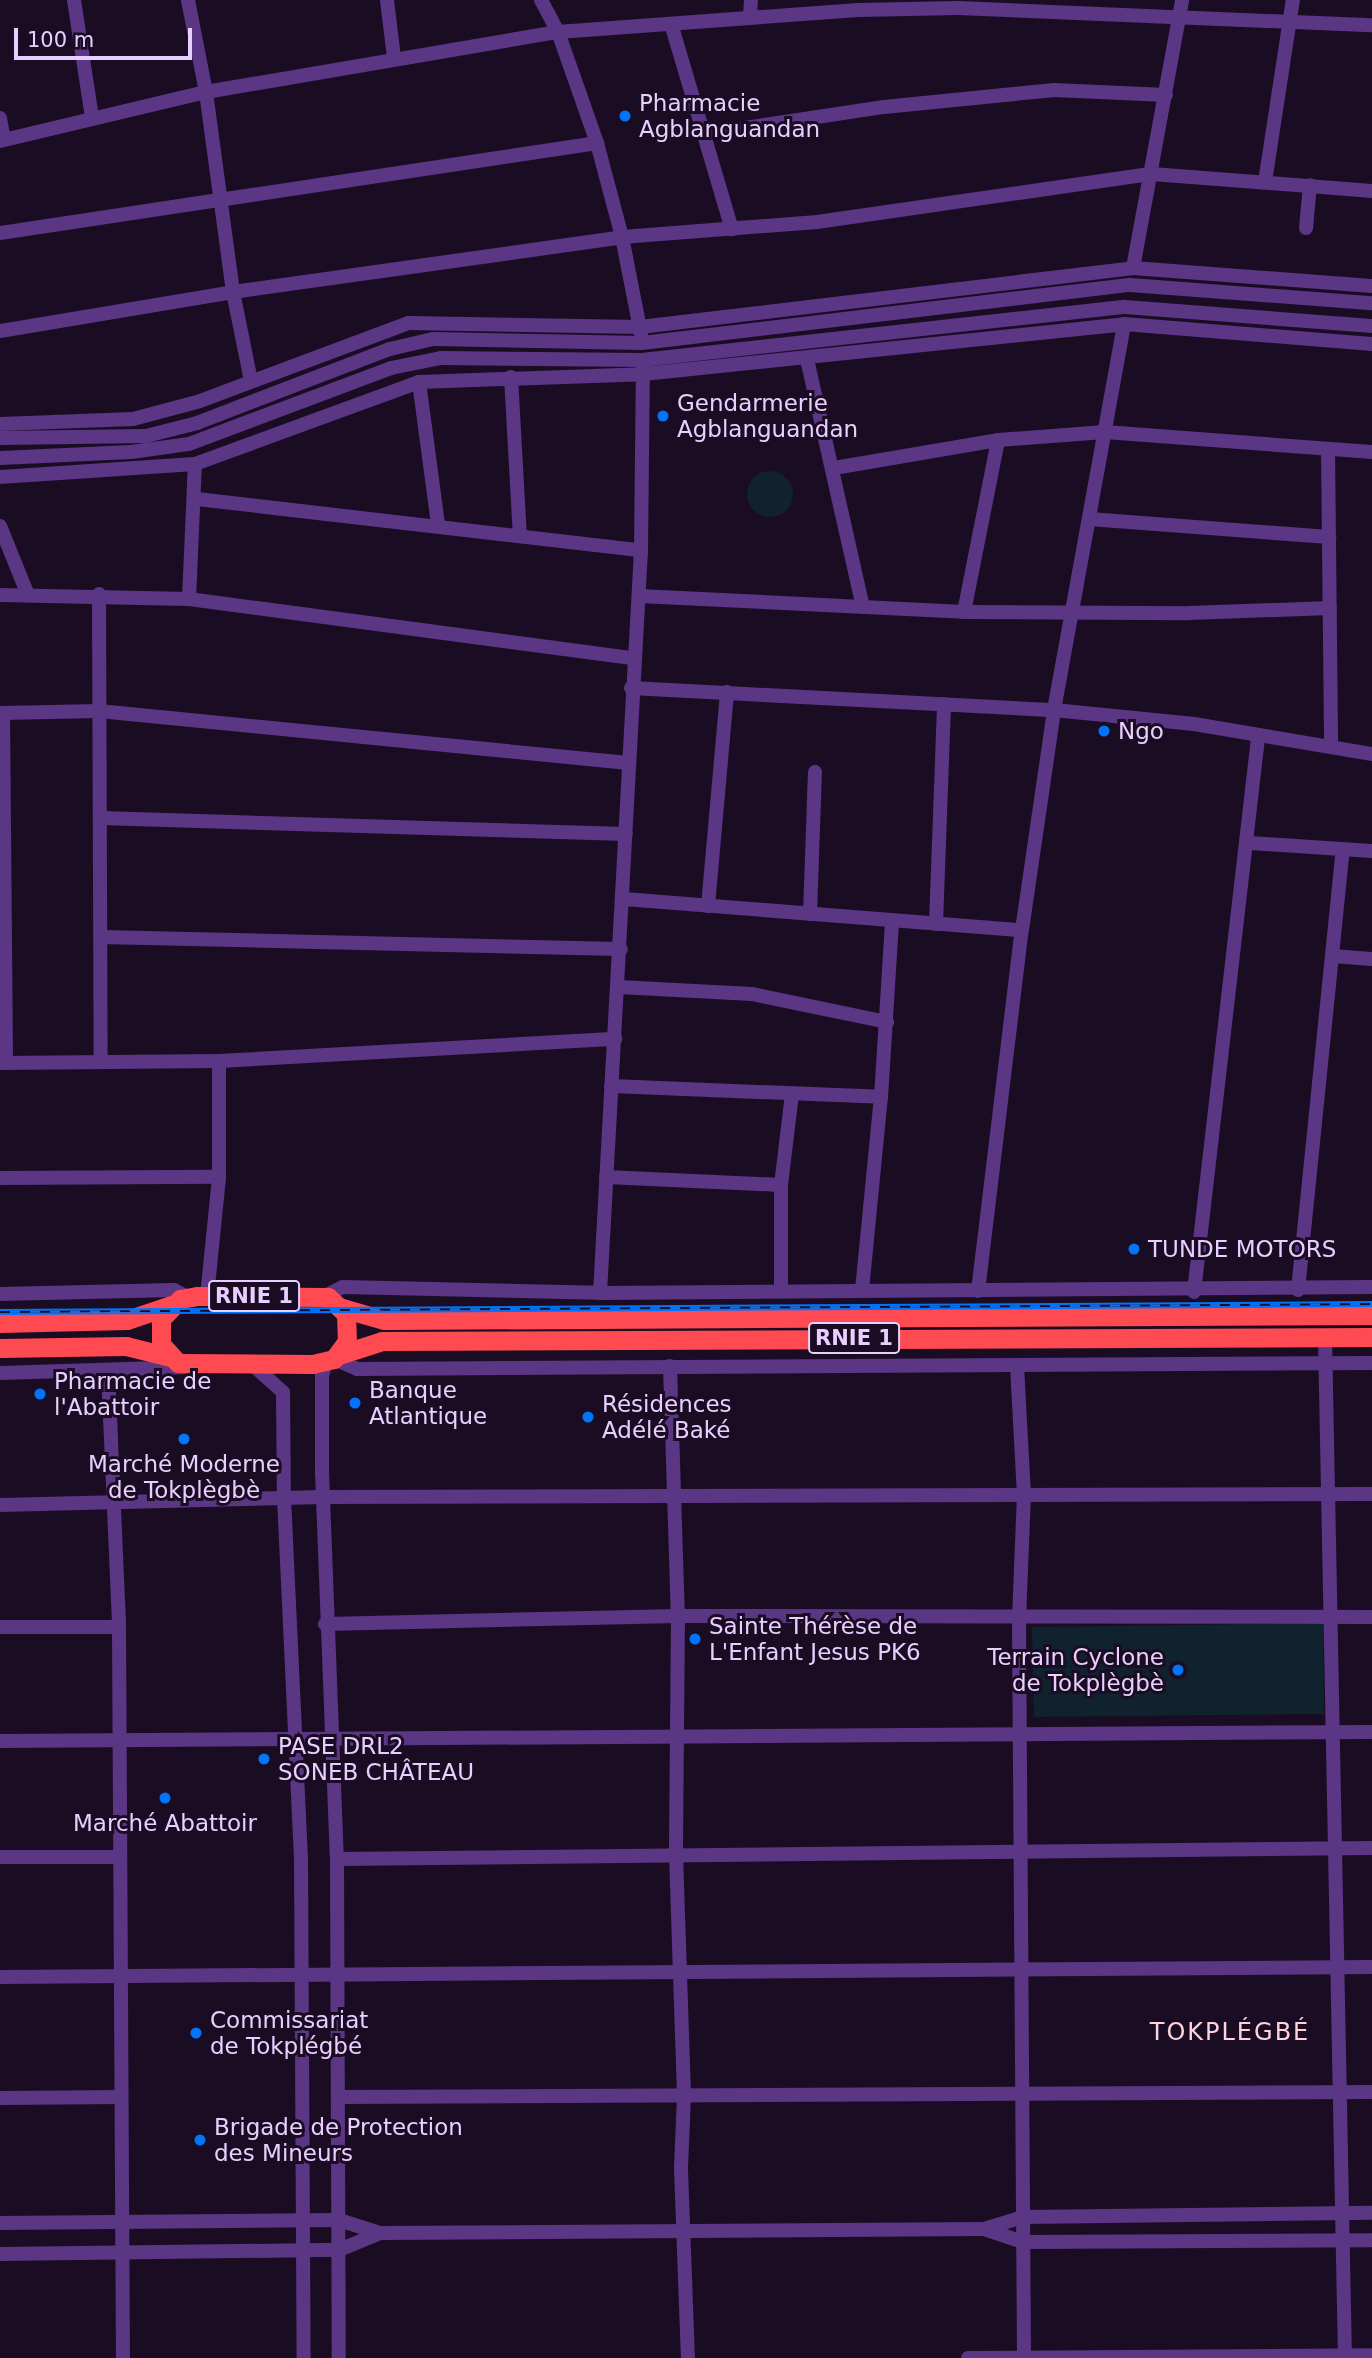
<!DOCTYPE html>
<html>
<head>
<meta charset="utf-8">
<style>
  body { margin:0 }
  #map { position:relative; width:1372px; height:2358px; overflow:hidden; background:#1a0d23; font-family:"DejaVu Sans",sans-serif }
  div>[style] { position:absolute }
  .green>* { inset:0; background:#10222d }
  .round { border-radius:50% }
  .minor>* { height:14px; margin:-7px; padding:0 7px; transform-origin:7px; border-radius:7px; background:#5b3684 }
  .highway>* { height:19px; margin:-9.5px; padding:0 9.5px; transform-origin:9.5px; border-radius:9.5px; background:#ff4a52 }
  .rail>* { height:6px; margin-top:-3px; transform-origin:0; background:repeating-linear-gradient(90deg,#1a0d23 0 10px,#0074fa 0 20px); box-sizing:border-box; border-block:2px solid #0074fa }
  .dots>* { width:19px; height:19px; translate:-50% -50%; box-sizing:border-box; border:4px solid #1a0d23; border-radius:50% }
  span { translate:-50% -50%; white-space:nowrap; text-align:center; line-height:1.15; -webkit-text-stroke:6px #1a0d23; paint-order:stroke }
  .shield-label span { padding:2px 5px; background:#1a0d23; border:2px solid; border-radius:5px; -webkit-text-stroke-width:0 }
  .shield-label { font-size:21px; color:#e9cfff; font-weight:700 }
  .poi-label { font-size:23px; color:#e9cfff }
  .left { translate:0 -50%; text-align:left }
  .right { translate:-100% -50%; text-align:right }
  .neighbourhood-label { font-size:24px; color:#ffd1da; letter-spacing:2px }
  .scale { position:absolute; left:14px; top:28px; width:178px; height:32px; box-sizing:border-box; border:4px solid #e9cfff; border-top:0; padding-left:9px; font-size:21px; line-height:24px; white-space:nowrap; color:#e9cfff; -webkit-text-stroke:5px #1a0d23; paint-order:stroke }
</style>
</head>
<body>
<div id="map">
  <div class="green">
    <div class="round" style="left:747px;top:471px;width:46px;height:46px"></div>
    <div style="clip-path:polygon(1323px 1623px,1324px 1714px,1034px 1717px,1032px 1627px)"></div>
  </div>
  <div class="minor">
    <div style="left:74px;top:0;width:119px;rotate:81.3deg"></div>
    <div style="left:387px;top:0;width:58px;rotate:83.1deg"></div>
    <div style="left:541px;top:0;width:36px;rotate:62deg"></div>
    <div style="left:558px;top:32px;width:118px;rotate:70.6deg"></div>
    <div style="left:597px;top:143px;width:97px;rotate:75.1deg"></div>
    <div style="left:622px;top:237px;width:99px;rotate:78.9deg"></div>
    <div style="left:750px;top:18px;width:18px;rotate:-87deg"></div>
    <div style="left:672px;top:27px;width:211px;rotate:73.5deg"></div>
    <div style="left:0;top:118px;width:22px;rotate:80deg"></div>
    <div style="left:705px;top:134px;width:181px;rotate:-8.6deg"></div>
    <div style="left:884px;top:107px;width:171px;rotate:-5.7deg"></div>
    <div style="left:1054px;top:90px;width:112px;rotate:2.6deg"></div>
    <div style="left:0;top:141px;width:212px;rotate:-13.4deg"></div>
    <div style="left:206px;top:92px;width:357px;rotate:-9.7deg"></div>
    <div style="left:558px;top:32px;width:301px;rotate:-4.2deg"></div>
    <div style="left:858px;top:10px;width:100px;rotate:-1.1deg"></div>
    <div style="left:958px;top:8px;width:414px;rotate:2.4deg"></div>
    <div style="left:1265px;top:182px;width:184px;rotate:-81.3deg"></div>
    <div style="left:1306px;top:228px;width:43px;rotate:-84.7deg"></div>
    <div style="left:0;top:233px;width:604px;rotate:-8.57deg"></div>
    <div style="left:1133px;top:268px;width:272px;rotate:-79.6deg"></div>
    <div style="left:0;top:331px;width:236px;rotate:-9.5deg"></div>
    <div style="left:233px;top:292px;width:202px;rotate:-97.7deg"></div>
    <div style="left:206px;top:92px;width:94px;rotate:-101.1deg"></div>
    <div style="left:807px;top:359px;width:254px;rotate:77.3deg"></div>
    <div style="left:511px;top:377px;width:159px;rotate:86.8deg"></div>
    <div style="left:251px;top:381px;width:91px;rotate:-101.4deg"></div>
    <div style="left:233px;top:292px;width:393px;rotate:-8deg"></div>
    <div style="left:622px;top:237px;width:196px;rotate:-4.4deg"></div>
    <div style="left:817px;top:222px;width:338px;rotate:-8.2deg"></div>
    <div style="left:1152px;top:174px;width:221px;rotate:4.4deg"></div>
    <div style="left:419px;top:382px;width:143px;rotate:82.4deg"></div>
    <div style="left:0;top:424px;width:133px;rotate:-2.2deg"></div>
    <div style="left:133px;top:419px;width:69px;rotate:-15deg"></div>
    <div style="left:200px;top:401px;width:223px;rotate:-20.5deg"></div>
    <div style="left:409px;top:323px;width:231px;rotate:1deg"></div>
    <div style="left:640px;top:327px;width:497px;rotate:-6.8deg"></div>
    <div style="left:1133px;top:268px;width:240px;rotate:4.3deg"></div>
    <div style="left:0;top:438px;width:146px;rotate:-0.8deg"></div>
    <div style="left:146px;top:436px;width:53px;rotate:-14.3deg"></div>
    <div style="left:197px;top:423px;width:207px;rotate:-21deg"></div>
    <div style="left:390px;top:349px;width:44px;rotate:-13.1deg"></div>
    <div style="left:433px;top:339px;width:209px;rotate:1.1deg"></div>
    <div style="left:642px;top:343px;width:491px;rotate:-6.8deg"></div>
    <div style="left:1130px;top:285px;width:243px;rotate:4.3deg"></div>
    <div style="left:1328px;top:449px;width:298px;rotate:89.4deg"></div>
    <div style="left:0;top:458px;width:131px;rotate:-2.6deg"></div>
    <div style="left:131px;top:452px;width:59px;rotate:-7.9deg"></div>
    <div style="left:189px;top:444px;width:216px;rotate:-20.6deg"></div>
    <div style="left:391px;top:368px;width:51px;rotate:-11.3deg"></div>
    <div style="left:441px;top:358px;width:201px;rotate:0.6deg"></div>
    <div style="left:642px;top:360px;width:486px;rotate:-6.3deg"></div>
    <div style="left:1125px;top:307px;width:248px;rotate:4.4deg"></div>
    <div style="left:834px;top:468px;width:166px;rotate:-9.7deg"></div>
    <div style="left:998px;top:440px;width:107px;rotate:-4.3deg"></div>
    <div style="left:1105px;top:432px;width:268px;rotate:4.3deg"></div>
    <div style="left:0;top:477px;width:195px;rotate:-3.8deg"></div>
    <div style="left:195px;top:464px;width:239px;rotate:-20.1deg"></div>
    <div style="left:419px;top:382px;width:224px;rotate:-2deg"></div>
    <div style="left:643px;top:374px;width:484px;rotate:-5.9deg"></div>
    <div style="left:1124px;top:324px;width:249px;rotate:4.6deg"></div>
    <div style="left:197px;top:499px;width:447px;rotate:6.6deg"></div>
    <div style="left:1089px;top:519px;width:241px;rotate:4.3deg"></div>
    <div style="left:0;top:526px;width:74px;rotate:67.9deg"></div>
    <div style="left:99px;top:594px;width:468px;rotate:89.8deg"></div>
    <div style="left:0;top:595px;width:189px;rotate:1.2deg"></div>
    <div style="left:189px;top:599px;width:447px;rotate:7.6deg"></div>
    <div style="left:639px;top:596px;width:325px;rotate:2.8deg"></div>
    <div style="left:964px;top:612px;width:225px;rotate:0.3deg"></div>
    <div style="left:1189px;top:613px;width:141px;rotate:-2deg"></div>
    <div style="left:189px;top:599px;width:135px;rotate:-87.5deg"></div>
    <div style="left:964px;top:612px;width:175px;rotate:-78.8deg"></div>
    <div style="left:631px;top:688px;width:424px;rotate:3deg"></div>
    <div style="left:1054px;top:710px;width:141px;rotate:5.7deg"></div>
    <div style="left:1194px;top:724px;width:181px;rotate:9.6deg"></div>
    <div style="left:0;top:713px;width:99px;rotate:-1.2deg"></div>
    <div style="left:99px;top:711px;width:532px;rotate:5.61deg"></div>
    <div style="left:3px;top:713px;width:350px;rotate:89.5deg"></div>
    <div style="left:100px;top:818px;width:526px;rotate:1.74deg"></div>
    <div style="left:1249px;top:843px;width:123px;rotate:3.7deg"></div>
    <div style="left:624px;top:899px;width:399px;rotate:4.5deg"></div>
    <div style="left:708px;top:906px;width:215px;rotate:-84.9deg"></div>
    <div style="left:810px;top:914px;width:142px;rotate:-88deg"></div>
    <div style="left:936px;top:924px;width:220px;rotate:-87.9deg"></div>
    <div style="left:101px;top:937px;width:520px;rotate:1.32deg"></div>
    <div style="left:1332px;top:956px;width:40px;rotate:4.3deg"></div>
    <div style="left:619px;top:987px;width:133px;rotate:3deg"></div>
    <div style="left:752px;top:994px;width:138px;rotate:11.7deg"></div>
    <div style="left:0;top:1063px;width:219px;rotate:-0.5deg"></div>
    <div style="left:219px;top:1061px;width:397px;rotate:-3.2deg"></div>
    <div style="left:611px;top:1086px;width:270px;rotate:2.3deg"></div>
    <div style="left:606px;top:1177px;width:175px;rotate:2.6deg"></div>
    <div style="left:781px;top:1185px;width:92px;rotate:-83.1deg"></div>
    <div style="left:0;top:1178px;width:219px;rotate:-0.3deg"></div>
    <div style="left:781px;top:1185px;width:106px;rotate:90deg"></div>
    <div style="left:862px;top:1290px;width:194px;rotate:-84.4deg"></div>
    <div style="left:881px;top:1097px;width:176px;rotate:-86.4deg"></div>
    <div style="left:1298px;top:1290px;width:442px;rotate:-84.2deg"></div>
    <div style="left:978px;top:1291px;width:364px;rotate:-83.1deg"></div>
    <div style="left:1022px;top:930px;width:222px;rotate:-81.7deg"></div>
    <div style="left:1054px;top:710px;width:392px;rotate:-79.7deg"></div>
    <div style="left:1194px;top:1292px;width:558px;rotate:-83.41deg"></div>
    <div style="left:600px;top:1293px;width:744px;rotate:-86.84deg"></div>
    <div style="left:641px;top:550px;width:185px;rotate:-89.4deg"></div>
    <div style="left:0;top:1294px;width:174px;rotate:-1.3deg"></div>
    <div style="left:174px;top:1290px;width:13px;rotate:27deg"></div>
    <div style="left:207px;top:1296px;width:120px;rotate:-84.2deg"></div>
    <div style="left:219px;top:1177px;width:116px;rotate:-90deg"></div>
    <div style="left:323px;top:1297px;width:22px;rotate:-27deg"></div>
    <div style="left:343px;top:1287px;width:257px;rotate:1.3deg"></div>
    <div style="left:600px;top:1293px;width:772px;rotate:-0.45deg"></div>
    <div style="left:1325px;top:1337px;width:1021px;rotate:88.88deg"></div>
    <div style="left:334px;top:1359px;width:25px;rotate:23deg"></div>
    <div style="left:357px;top:1369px;width:1015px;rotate:-0.34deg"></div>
    <div style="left:326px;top:1362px;width:15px;rotate:106deg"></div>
    <div style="left:322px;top:1376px;width:96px;rotate:90deg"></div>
    <div style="left:322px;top:1472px;width:387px;rotate:87.8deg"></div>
    <div style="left:337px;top:1859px;width:499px;rotate:89.8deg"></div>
    <div style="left:254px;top:1366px;width:39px;rotate:42deg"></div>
    <div style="left:283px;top:1392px;width:106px;rotate:89.5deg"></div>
    <div style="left:284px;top:1498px;width:361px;rotate:87.3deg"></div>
    <div style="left:301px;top:1859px;width:499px;rotate:89.7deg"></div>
    <div style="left:670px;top:1366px;width:250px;rotate:88.2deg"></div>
    <div style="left:678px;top:1616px;width:238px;rotate:90.5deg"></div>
    <div style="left:676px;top:1854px;width:242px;rotate:88.1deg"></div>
    <div style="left:684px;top:2096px;width:73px;rotate:92.4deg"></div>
    <div style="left:681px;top:2169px;width:189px;rotate:87.9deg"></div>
    <div style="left:1017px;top:1366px;width:128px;rotate:86.9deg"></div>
    <div style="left:1024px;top:1494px;width:126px;rotate:92.3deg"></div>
    <div style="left:1019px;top:1620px;width:738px;rotate:89.61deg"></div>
    <div style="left:108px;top:1371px;width:256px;rotate:87.5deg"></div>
    <div style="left:119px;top:1627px;width:731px;rotate:89.69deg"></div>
    <div style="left:0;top:1373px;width:191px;rotate:-1.8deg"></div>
    <div style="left:0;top:1505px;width:323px;rotate:-1.4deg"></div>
    <div style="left:323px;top:1497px;width:1049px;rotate:-0.16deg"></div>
    <div style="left:325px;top:1624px;width:353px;rotate:-1.3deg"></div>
    <div style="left:678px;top:1616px;width:694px;rotate:0.08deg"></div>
    <div style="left:0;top:1627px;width:119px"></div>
    <div style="left:0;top:1741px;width:1372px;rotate:-0.38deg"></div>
    <div style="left:0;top:1857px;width:120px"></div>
    <div style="left:337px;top:1859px;width:1035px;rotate:-0.61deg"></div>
    <div style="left:0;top:1977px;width:1372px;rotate:-0.42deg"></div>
    <div style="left:338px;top:2097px;width:1034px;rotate:-0.28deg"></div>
    <div style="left:0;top:2098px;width:121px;rotate:-0.5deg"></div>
    <div style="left:0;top:2223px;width:339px;rotate:-0.5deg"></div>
    <div style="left:339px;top:2220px;width:43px;rotate:17.6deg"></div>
    <div style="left:380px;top:2233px;width:604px;rotate:-0.38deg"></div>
    <div style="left:984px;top:2229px;width:41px;rotate:-17.1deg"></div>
    <div style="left:1023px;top:2217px;width:349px;rotate:-0.7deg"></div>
    <div style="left:984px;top:2229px;width:41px;rotate:18.4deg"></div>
    <div style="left:1023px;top:2242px;width:349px;rotate:-0.3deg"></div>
    <div style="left:0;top:2254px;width:339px;rotate:-0.7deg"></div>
    <div style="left:339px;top:2250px;width:44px;rotate:-22.5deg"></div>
    <div style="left:968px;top:2358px;width:404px;rotate:-0.4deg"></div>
  </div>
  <div class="highway">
    <div style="left:197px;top:1296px;width:131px;rotate:0.4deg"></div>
    <div style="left:328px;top:1297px;width:25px;rotate:43deg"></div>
    <div style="left:346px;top:1314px;width:27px;rotate:88deg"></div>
    <div style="left:347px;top:1341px;width:22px;rotate:126deg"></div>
    <div style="left:334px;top:1359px;width:22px;rotate:167deg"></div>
    <div style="left:313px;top:1364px;width:135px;rotate:-179.6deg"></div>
    <div style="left:178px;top:1363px;width:25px;rotate:-132deg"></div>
    <div style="left:161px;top:1344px;width:25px;rotate:-90deg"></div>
    <div style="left:161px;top:1319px;width:28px;rotate:-46deg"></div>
    <div style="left:180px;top:1299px;width:17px;rotate:-10deg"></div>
    <div style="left:342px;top:1308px;width:44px;rotate:15.9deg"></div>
    <div style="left:384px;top:1320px;width:988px;rotate:-0.29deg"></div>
    <div style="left:0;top:1323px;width:127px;rotate:-1.4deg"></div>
    <div style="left:127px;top:1320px;width:46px;rotate:-18.8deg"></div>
    <div style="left:0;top:1348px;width:126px;rotate:-0.9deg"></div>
    <div style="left:126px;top:1346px;width:45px;rotate:14deg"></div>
    <div style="left:339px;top:1355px;width:45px;rotate:-18deg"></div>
    <div style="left:382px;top:1341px;width:990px;rotate:-0.23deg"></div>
  </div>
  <div class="rail">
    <div style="left:0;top:1312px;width:1372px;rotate:-0.33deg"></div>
  </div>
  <div class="dots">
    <div style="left:625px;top:116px;background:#0074fa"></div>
    <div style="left:663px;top:416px;background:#0074fa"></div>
    <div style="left:1104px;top:731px;background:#0074fa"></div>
    <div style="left:1134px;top:1249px;background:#0074fa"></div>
    <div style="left:40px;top:1394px;background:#0074fa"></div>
    <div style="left:355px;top:1403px;background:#0074fa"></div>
    <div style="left:588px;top:1417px;background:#0074fa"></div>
    <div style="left:184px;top:1439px;background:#0074fa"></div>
    <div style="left:695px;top:1639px;background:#0074fa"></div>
    <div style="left:1178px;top:1670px;background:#0074fa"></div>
    <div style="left:264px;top:1759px;background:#0074fa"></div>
    <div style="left:165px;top:1798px;background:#0074fa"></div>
    <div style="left:196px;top:2033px;background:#0074fa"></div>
    <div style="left:200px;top:2140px;background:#0074fa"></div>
  </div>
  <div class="shield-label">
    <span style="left:254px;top:1296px">RNIE 1</span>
    <span style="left:854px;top:1338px">RNIE 1</span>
  </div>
  <div class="poi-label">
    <span class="left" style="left:639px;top:116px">Pharmacie<br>Agblanguandan</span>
    <span class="left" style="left:677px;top:416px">Gendarmerie<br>Agblanguandan</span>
    <span class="left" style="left:1118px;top:731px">Ngo</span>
    <span class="left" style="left:1148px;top:1249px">TUNDE MOTORS</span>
    <span class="left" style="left:54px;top:1394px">Pharmacie de<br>l'Abattoir</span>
    <span class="left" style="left:369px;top:1403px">Banque<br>Atlantique</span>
    <span class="left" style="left:602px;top:1417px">Résidences<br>Adélé Baké</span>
    <span style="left:184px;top:1477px">Marché Moderne<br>de Tokplègbè</span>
    <span class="left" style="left:709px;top:1639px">Sainte Thérèse de<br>L'Enfant Jesus PK6</span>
    <span class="right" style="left:1164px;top:1670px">Terrain Cyclone<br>de Tokplègbè</span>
    <span class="left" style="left:278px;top:1759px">PASE DRL2<br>SONEB CHÂTEAU</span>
    <span style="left:165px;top:1823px">Marché Abattoir</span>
    <span class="left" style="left:210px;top:2033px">Commissariat<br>de Tokplégbé</span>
    <span class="left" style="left:214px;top:2140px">Brigade de Protection<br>des Mineurs</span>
  </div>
  <div class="neighbourhood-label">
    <span style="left:1230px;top:2033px">TOKPLÉGBÉ</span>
  </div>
  <div class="scale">100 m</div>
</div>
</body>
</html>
